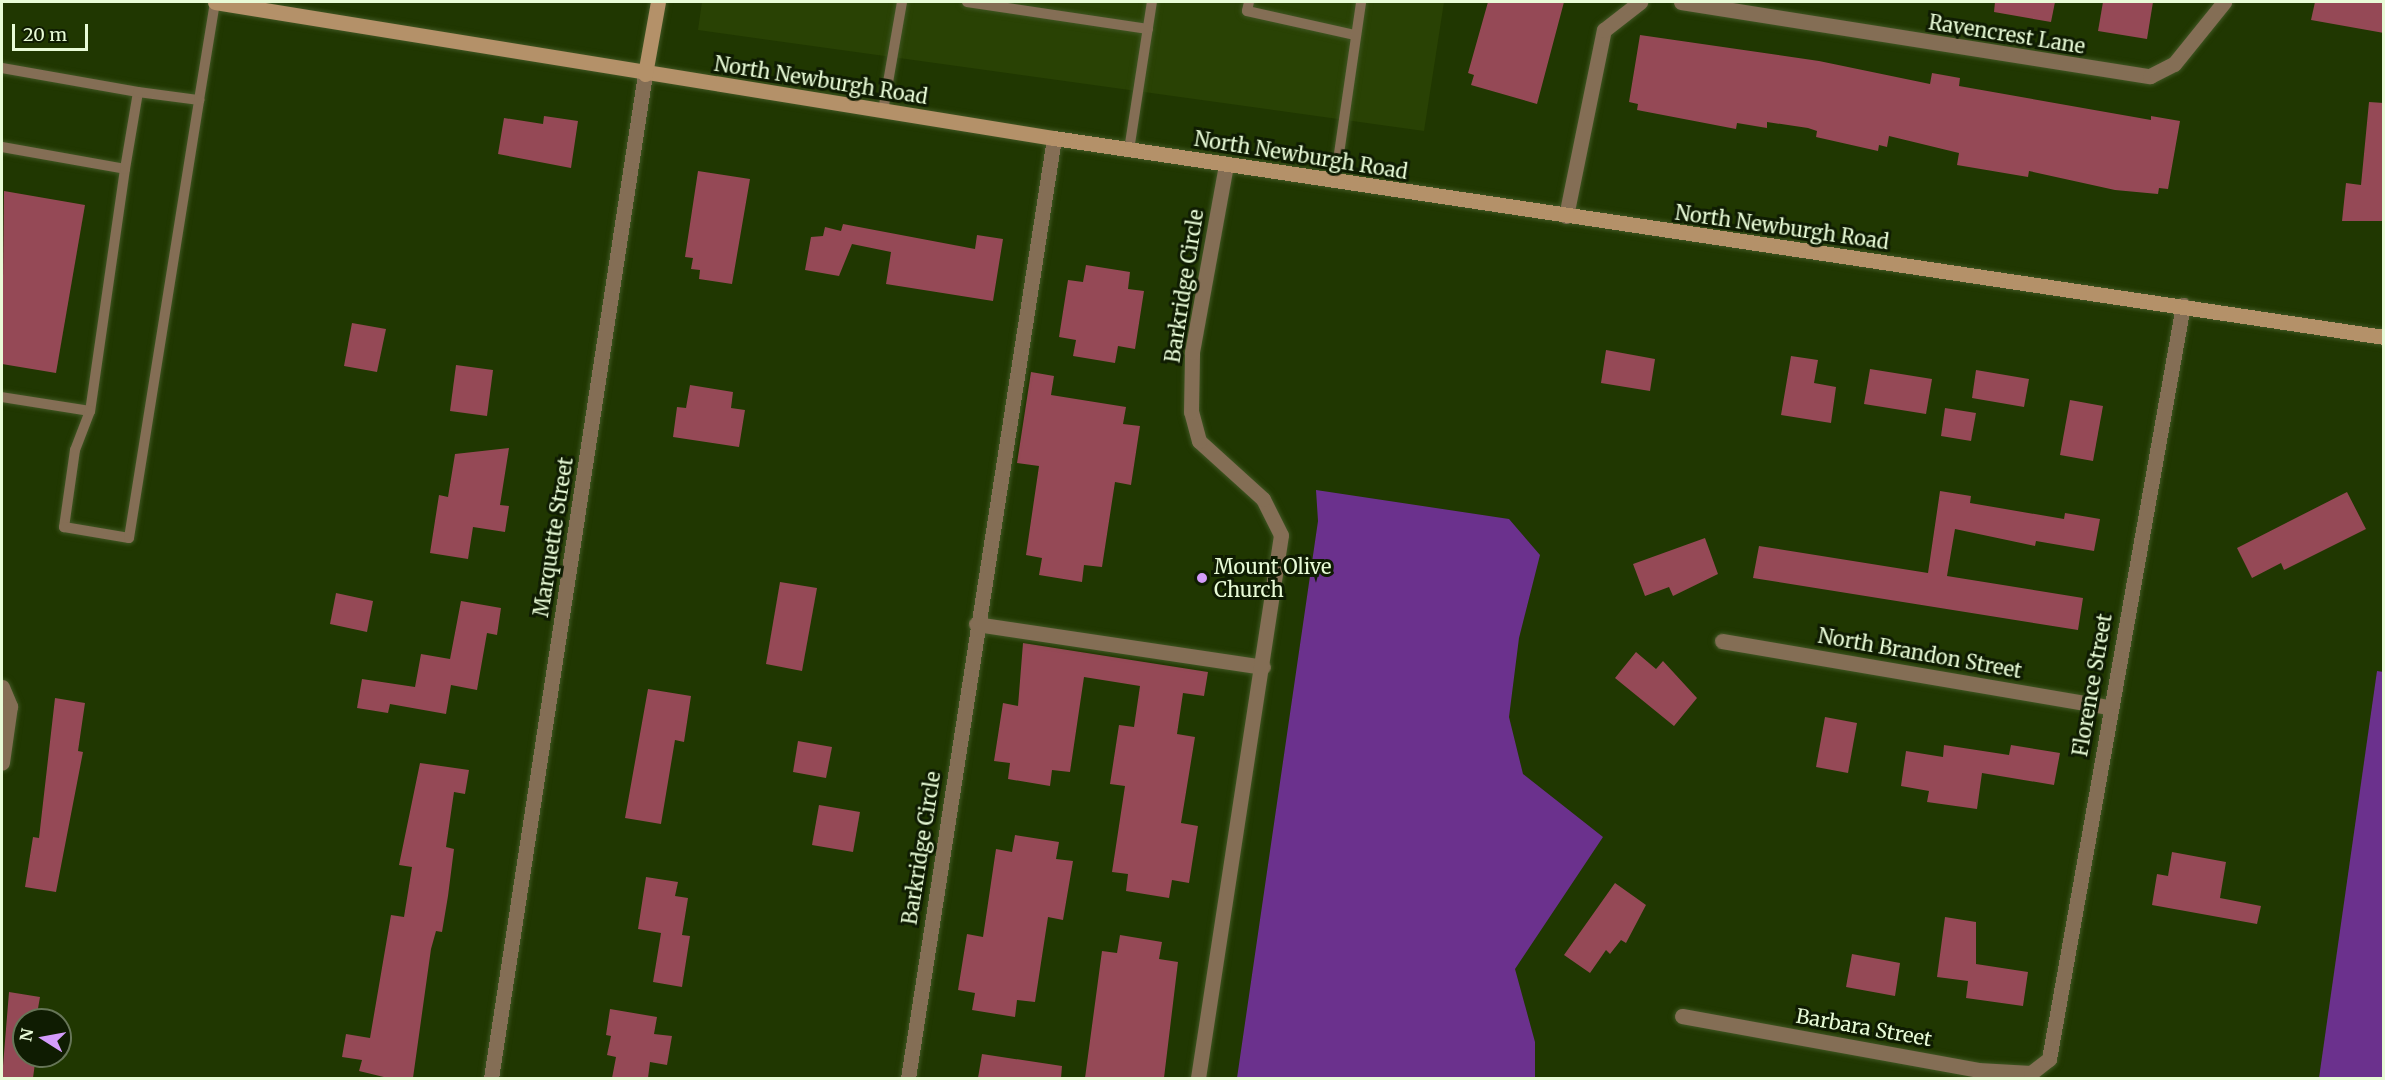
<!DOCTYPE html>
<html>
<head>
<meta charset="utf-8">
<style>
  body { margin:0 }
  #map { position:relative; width:2385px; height:1080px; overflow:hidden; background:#203701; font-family:Merriweather,serif }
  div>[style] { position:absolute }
  .built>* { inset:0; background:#294204 }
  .green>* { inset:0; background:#6b318d }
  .building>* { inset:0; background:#954956 }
  .roads { filter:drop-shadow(0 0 2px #405623) drop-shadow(0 0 2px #405623) }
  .lane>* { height:10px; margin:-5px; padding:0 5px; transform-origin:5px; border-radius:5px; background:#846e55 }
  .street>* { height:15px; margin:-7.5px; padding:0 7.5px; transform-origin:7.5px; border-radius:7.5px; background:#846e55 }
  .secondary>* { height:15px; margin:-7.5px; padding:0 7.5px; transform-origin:7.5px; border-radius:7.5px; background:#b49169 }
  .dots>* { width:16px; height:16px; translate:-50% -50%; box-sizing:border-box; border:3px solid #0f1c02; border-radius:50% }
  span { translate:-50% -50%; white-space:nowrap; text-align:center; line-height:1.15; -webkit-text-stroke:6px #0f1c02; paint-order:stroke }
  .street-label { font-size:20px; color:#e8fbd7 }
  .poi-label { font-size:20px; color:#e8fbd7 }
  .left { translate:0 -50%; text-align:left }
  .frame { position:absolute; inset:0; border:3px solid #e8fbd7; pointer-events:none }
  .north { position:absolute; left:12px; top:1008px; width:60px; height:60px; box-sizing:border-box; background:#0f1c02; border:2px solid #667557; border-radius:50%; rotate:281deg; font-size:16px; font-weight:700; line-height:24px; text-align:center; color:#e8fbd7 }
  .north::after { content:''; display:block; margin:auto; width:21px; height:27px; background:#d49cfb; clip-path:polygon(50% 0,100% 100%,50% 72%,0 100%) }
  .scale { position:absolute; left:12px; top:24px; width:76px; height:27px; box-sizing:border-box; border:3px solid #e8fbd7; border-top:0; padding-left:8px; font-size:18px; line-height:21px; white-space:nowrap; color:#e8fbd7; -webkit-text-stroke:4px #0f1c02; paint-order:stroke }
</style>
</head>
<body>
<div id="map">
  <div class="built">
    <div style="clip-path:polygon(702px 2px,1444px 2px,1424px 131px,698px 30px)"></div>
  </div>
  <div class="green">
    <div style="clip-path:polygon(1316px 490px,1509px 519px,1540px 555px,1519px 638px,1509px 717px,1523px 774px,1603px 837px,1515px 969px,1535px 1042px,1535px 1078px,1237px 1078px,1318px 521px)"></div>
    <div style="clip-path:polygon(2377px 671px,2384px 672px,2383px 1078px,2319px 1078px)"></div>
  </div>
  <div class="building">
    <div style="clip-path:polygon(1488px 2px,1564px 2px,1537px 104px,1471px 85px,1474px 75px,1468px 73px)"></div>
    <div style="clip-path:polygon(1995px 2px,2055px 2px,2051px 22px,1994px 12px)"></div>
    <div style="clip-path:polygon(2103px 2px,2153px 2px,2147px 39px,2098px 31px)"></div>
    <div style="clip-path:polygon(2315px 2px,2384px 2px,2384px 33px,2311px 20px)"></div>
    <div style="clip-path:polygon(1640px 35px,1819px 61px,1930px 84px,1932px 73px,1960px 78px,1959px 86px,2151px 120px,2151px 116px,2180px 121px,2168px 189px,2159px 188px,2158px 194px,2115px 190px,2029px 171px,2028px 177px,1957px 165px,1959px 153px,1889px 136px,1887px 147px,1879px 145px,1878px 151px,1816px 137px,1817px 131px,1808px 128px,1767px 122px,1767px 128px,1737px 123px,1736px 129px,1637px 110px,1638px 104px,1629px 102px)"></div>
    <div style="clip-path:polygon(2369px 102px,2384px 103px,2384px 221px,2342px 221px,2346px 183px,2361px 185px)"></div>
    <div style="clip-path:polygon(544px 116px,578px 121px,571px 168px,498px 154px,504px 118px,543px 124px)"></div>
    <div style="clip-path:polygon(698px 171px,750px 179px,732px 284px,699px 279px,700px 270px,691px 269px,693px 258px,685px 257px)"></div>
    <div style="clip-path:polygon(4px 191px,85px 205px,56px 373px,2px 364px)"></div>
    <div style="clip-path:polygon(843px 224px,975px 249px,977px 235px,1003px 239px,993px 301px,886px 284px,891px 252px,852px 244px,839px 276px,805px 270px,811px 237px,823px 236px,825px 227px,841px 231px)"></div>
    <div style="clip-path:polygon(1086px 265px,1130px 272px,1128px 289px,1144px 291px,1135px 349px,1118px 346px,1115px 363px,1073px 356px,1076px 340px,1059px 337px,1068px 280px,1083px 282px)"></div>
    <div style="clip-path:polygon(352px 323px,386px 329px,377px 372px,344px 366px)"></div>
    <div style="clip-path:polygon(1606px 350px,1655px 359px,1650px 391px,1601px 383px)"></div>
    <div style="clip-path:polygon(1791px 356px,1818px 360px,1814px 383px,1836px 387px,1831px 423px,1781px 415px)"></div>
    <div style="clip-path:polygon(456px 365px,493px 370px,487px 416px,450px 411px)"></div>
    <div style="clip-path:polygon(1870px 369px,1932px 379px,1926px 414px,1864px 404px)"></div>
    <div style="clip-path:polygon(1976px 370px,2029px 379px,2024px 407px,1972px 398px)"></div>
    <div style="clip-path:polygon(1031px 372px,1054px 376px,1051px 395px,1126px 407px,1123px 424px,1140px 426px,1131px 485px,1115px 482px,1102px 567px,1084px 565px,1082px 582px,1039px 575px,1042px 558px,1026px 555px,1039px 466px,1017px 463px)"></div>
    <div style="clip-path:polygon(690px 385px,733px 392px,731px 408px,745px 410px,739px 447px,673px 437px,677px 407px,686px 408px)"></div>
    <div style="clip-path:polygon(2070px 400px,2103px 406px,2093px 461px,2060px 455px)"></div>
    <div style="clip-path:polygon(1945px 408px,1976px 413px,1971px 441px,1941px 436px)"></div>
    <div style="clip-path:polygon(509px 448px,500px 505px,509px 506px,505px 532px,473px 527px,468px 559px,430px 553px,439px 495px,448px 497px,455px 454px)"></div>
    <div style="clip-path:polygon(1940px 491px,1971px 496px,1970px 503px,2064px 519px,2065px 513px,2100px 519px,2094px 551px,2036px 541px,2035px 546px,1955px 529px,1947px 576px,2083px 598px,2078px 630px,1753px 578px,1759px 546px,1928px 573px)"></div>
    <div style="clip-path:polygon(2347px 492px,2366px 529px,2284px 570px,2281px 563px,2252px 578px,2237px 548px)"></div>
    <div style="clip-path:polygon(1705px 538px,1718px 574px,1673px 596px,1669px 587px,1645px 596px,1633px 564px)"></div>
    <div style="clip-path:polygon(780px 582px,817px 588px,802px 671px,766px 664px)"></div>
    <div style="clip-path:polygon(336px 593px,373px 601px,367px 632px,330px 624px)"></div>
    <div style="clip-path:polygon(461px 601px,501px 608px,497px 635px,487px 633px,477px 690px,451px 685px,446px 714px,390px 704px,388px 713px,357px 708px,362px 679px,415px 687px,421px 654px,450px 659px)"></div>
    <div style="clip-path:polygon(1023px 643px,1208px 672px,1204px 696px,1183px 693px,1177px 734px,1195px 737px,1181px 823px,1198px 826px,1189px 883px,1172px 880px,1169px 898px,1126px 891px,1128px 874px,1112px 872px,1125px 786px,1110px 784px,1119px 725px,1134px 727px,1140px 686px,1084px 677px,1070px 772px,1052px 770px,1050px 786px,1008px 779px,1010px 763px,994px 761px,1003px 703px,1018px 706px)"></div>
    <div style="clip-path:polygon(1636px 652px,1656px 669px,1663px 661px,1697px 698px,1674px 726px,1615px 678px)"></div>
    <div style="clip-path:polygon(648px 689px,691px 696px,684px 742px,675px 740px,661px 824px,625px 818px)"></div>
    <div style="clip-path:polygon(55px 698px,85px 703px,78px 751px,83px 752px,56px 892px,25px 887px,33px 837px,39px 838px)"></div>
    <div style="clip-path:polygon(1825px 717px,1857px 723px,1848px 773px,1816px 767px)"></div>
    <div style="clip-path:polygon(798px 741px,832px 747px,826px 778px,793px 772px)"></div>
    <div style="clip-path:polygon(1944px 745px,2009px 755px,2011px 745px,2060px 753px,2054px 785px,1982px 773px,1977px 809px,1927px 802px,1929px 791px,1901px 786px,1906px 751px,1943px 757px)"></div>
    <div style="clip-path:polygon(420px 763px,469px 770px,465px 794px,454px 792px,446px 847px,454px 849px,448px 896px,442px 932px,436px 931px,431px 949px,413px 1078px,388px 1078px,359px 1071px,362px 1060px,342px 1057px,346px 1034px,370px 1038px,391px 915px,404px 917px,412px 867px,399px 865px)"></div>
    <div style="clip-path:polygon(819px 805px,860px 812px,853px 852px,812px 845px)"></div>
    <div style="clip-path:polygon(1015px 835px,1059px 842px,1056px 859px,1073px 861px,1063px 920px,1048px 917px,1035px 1002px,1017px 1000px,1015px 1017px,972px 1010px,975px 993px,958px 990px,967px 934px,983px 937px,996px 849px,1012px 852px)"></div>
    <div style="clip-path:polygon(2172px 852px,2226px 862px,2220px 898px,2261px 906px,2257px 924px,2152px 905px,2157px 874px,2168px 876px)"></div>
    <div style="clip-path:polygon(646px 877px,678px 882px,675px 896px,688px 898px,682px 935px,690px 936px,682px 987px,653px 982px,661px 933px,638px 929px)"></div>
    <div style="clip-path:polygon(1615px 883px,1646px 905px,1626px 943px,1621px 940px,1610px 954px,1606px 950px,1590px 973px,1564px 955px)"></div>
    <div style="clip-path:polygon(1945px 917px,1976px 922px,1976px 964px,2028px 972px,2023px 1006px,1966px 998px,1968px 981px,1937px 977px)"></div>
    <div style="clip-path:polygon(1120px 935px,1162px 942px,1159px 959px,1178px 962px,1164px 1078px,1085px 1078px,1102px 951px,1117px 953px)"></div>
    <div style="clip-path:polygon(1852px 954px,1900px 963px,1895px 996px,1846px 987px)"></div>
    <div style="clip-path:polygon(9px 992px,40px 997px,36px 1020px,24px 1020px,24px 1056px,36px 1056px,33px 1078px,2px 1078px)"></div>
    <div style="clip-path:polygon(610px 1009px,657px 1017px,654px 1034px,672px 1036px,667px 1065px,650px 1062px,648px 1078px,612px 1078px,616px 1057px,607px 1055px,611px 1036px,606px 1035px)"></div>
    <div style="clip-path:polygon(982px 1054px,1062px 1066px,1061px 1078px,978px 1078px)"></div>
  </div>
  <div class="roads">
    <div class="lane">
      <div style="left:967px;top:2px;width:183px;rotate:8.5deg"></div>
      <div style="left:1249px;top:2px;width:9px;rotate:103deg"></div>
      <div style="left:1247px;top:11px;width:111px;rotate:12.5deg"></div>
      <div style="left:2px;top:68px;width:138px;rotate:10deg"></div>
      <div style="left:883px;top:111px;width:111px;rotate:-80.1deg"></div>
      <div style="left:2px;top:147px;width:125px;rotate:10.1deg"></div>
      <div style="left:125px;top:169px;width:245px;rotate:98.2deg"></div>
      <div style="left:90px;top:411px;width:89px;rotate:-171deg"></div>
      <div style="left:1129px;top:150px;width:150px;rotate:-81.2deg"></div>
      <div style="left:125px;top:169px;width:78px;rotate:-80.4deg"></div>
      <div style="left:138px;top:92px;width:62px;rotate:7.5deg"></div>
      <div style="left:199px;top:100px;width:99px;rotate:-80.7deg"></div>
      <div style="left:1335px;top:181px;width:181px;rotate:-81.7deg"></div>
      <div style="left:90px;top:411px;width:42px;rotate:111deg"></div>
      <div style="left:75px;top:450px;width:78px;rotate:98.1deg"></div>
      <div style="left:64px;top:527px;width:66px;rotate:9.6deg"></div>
      <div style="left:129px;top:538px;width:444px;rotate:-80.9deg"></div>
    </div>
    <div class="street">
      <div style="left:1681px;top:2px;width:475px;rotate:9deg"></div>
      <div style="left:2150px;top:76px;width:27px;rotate:-27deg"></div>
      <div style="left:2174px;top:64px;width:80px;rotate:-51.1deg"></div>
      <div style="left:1566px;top:216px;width:190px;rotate:-78.5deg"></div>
      <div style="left:1604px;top:30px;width:46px;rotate:-37.9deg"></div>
      <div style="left:976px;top:624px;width:290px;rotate:8.5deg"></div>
      <div style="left:1722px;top:641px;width:394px;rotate:9.7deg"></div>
      <div style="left:2px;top:687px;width:21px;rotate:67deg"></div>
      <div style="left:10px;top:706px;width:57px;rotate:98.1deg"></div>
      <div style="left:1682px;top:1016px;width:301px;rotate:10.3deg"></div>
      <div style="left:1978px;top:1070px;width:53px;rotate:3.2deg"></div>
      <div style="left:2031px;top:1073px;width:23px;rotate:-38deg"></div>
      <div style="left:2049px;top:1059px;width:766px;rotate:-79.92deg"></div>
      <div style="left:491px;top:1078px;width:1016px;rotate:-81.28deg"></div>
      <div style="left:908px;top:1078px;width:951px;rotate:-81.17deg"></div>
      <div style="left:1198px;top:1078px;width:549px;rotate:-81.31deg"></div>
      <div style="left:1281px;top:535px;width:40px;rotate:-116.6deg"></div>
      <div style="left:1263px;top:499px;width:86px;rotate:-137.8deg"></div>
      <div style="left:1199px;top:441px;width:30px;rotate:-105deg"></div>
      <div style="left:1191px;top:412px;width:60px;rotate:-89deg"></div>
      <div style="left:1192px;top:352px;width:191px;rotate:-79.7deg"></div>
    </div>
    <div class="secondary">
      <div style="left:215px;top:2px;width:850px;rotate:9.21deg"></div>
      <div style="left:1054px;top:138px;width:1345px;rotate:8.51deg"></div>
      <div style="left:645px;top:74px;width:73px;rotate:-79.8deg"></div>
    </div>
  </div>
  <div class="dots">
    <div style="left:1202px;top:578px;background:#d49cfb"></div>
  </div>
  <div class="street-label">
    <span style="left:2007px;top:34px;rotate:9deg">Ravencrest Lane</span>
    <span style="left:821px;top:80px;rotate:9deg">North Newburgh Road</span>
    <span style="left:1301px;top:155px;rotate:9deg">North Newburgh Road</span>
    <span style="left:1782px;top:227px;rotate:8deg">North Newburgh Road</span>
    <span style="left:1184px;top:286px;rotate:-81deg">Barkridge Circle</span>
    <span style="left:553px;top:537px;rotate:-81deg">Marquette Street</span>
    <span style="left:1920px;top:653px;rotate:10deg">North Brandon Street</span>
    <span style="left:2092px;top:685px;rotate:-80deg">Florence Street</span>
    <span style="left:921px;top:848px;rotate:-81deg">Barkridge Circle</span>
    <span style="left:1864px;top:1027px;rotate:10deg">Barbara Street</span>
  </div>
  <div class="poi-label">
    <span class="left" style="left:1214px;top:578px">Mount Olive<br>Church</span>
  </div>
  <div class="frame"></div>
  <div class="north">N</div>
  <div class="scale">20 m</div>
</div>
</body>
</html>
